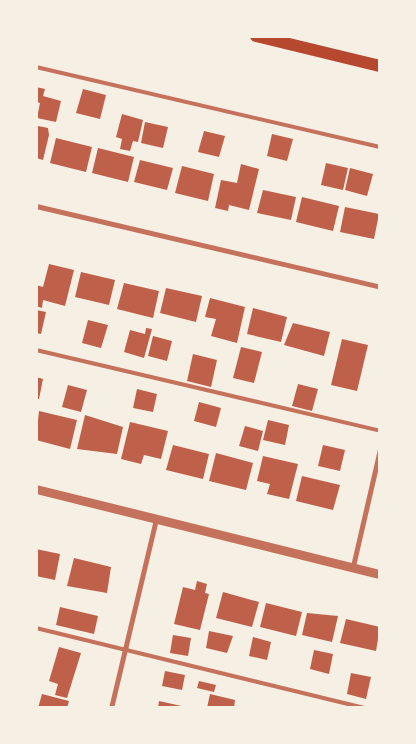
<!DOCTYPE html>
<html>
<head>
<meta charset="utf-8">
<style>
  body { margin:0 }
  #map { position:relative; width:416px; height:744px; overflow:hidden; background:#f6efe4; font-family:Rubik,sans-serif }
  div>[style] { position:absolute }
  .building>* { inset:0; background:#bf614a }
  .service>* { height:4px; margin:-2px; padding:0 2px; transform-origin:2px; border-radius:2px; background:#c5725c }
  .minor>* { height:5px; margin:-2.5px; padding:0 2.5px; transform-origin:2.5px; border-radius:2.5px; background:#c5725c }
  .tertiary>* { height:9px; margin:-4.5px; padding:0 4.5px; transform-origin:4.5px; border-radius:4.5px; background:#c5725c }
  .primary>* { height:12px; margin:-6px; padding:0 6px; transform-origin:6px; border-radius:6px; background:#b5482f }
  span { translate:-50% -50%; white-space:nowrap; text-align:center; line-height:1.15; -webkit-text-stroke:4.5px #f6efe4; paint-order:stroke }
  .frame { position:absolute; inset:0; border:38px solid #f6efe4; pointer-events:none }
</style>
</head>
<body>
<div id="map">
  <div class="building">
    <div style="clip-path:polygon(36px 87px,45px 89px,43px 96px,61px 101px,56px 122px,37px 118px,40px 103px,36px 102px)"></div>
    <div style="clip-path:polygon(83px 89px,106px 95px,100px 119px,76px 113px)"></div>
    <div style="clip-path:polygon(122px 114px,143px 120px,138px 142px,133px 141px,130px 151px,120px 149px,122px 139px,116px 137px)"></div>
    <div style="clip-path:polygon(145px 122px,168px 127px,163px 148px,141px 143px)"></div>
    <div style="clip-path:polygon(38px 126px,48px 128px,49px 135px,43px 160px,36px 158px)"></div>
    <div style="clip-path:polygon(204px 131px,225px 136px,219px 157px,198px 152px)"></div>
    <div style="clip-path:polygon(272px 134px,293px 139px,287px 161px,267px 156px)"></div>
    <div style="clip-path:polygon(56px 138px,92px 147px,86px 172px,50px 163px)"></div>
    <div style="clip-path:polygon(98px 148px,134px 157px,128px 182px,92px 173px)"></div>
    <div style="clip-path:polygon(140px 160px,173px 168px,167px 190px,134px 182px)"></div>
    <div style="clip-path:polygon(326px 163px,348px 168px,343px 190px,321px 185px)"></div>
    <div style="clip-path:polygon(241px 164px,259px 169px,249px 210px,229px 205px,228px 211px,215px 208px,221px 180px,237px 183px)"></div>
    <div style="clip-path:polygon(182px 166px,214px 174px,208px 201px,175px 193px)"></div>
    <div style="clip-path:polygon(350px 168px,373px 174px,367px 196px,345px 190px)"></div>
    <div style="clip-path:polygon(263px 190px,296px 197px,291px 220px,257px 213px)"></div>
    <div style="clip-path:polygon(302px 197px,339px 206px,333px 231px,296px 222px)"></div>
    <div style="clip-path:polygon(345px 207px,379px 214px,374px 239px,340px 232px)"></div>
    <div style="clip-path:polygon(49px 264px,74px 270px,65px 306px,43px 300px,42px 308px,36px 306px,36px 285px,43px 287px)"></div>
    <div style="clip-path:polygon(81px 272px,115px 280px,109px 305px,75px 297px)"></div>
    <div style="clip-path:polygon(124px 283px,159px 291px,153px 318px,117px 309px)"></div>
    <div style="clip-path:polygon(166px 288px,202px 296px,196px 322px,160px 313px)"></div>
    <div style="clip-path:polygon(210px 298px,245px 307px,237px 343px,211px 336px,216px 319px,205px 317px)"></div>
    <div style="clip-path:polygon(253px 308px,287px 317px,281px 342px,247px 334px)"></div>
    <div style="clip-path:polygon(36px 310px,46px 312px,41px 334px,36px 333px)"></div>
    <div style="clip-path:polygon(88px 320px,108px 325px,101px 348px,82px 343px)"></div>
    <div style="clip-path:polygon(293px 323px,330px 332px,324px 356px,284px 345px)"></div>
    <div style="clip-path:polygon(146px 328px,152px 329px,144px 358px,124px 352px,130px 330px,145px 334px)"></div>
    <div style="clip-path:polygon(153px 336px,172px 341px,167px 361px,148px 356px)"></div>
    <div style="clip-path:polygon(342px 339px,368px 345px,357px 391px,331px 385px)"></div>
    <div style="clip-path:polygon(241px 347px,262px 352px,254px 383px,233px 378px)"></div>
    <div style="clip-path:polygon(193px 354px,217px 360px,211px 387px,187px 381px)"></div>
    <div style="clip-path:polygon(36px 377px,43px 379px,39px 399px,36px 399px)"></div>
    <div style="clip-path:polygon(298px 384px,318px 389px,312px 411px,292px 406px)"></div>
    <div style="clip-path:polygon(68px 385px,87px 390px,81px 412px,62px 407px)"></div>
    <div style="clip-path:polygon(137px 389px,157px 394px,153px 412px,133px 408px)"></div>
    <div style="clip-path:polygon(199px 402px,221px 408px,216px 427px,194px 421px)"></div>
    <div style="clip-path:polygon(39px 411px,77px 420px,70px 449px,36px 440px)"></div>
    <div style="clip-path:polygon(85px 415px,123px 427px,117px 454px,77px 449px)"></div>
    <div style="clip-path:polygon(268px 420px,289px 425px,285px 445px,263px 440px)"></div>
    <div style="clip-path:polygon(130px 422px,168px 431px,161px 459px,144px 455px,141px 464px,121px 459px)"></div>
    <div style="clip-path:polygon(245px 426px,263px 431px,258px 451px,239px 446px)"></div>
    <div style="clip-path:polygon(173px 445px,209px 454px,203px 479px,166px 470px)"></div>
    <div style="clip-path:polygon(323px 445px,345px 450px,340px 471px,318px 466px)"></div>
    <div style="clip-path:polygon(216px 453px,253px 463px,246px 490px,209px 481px)"></div>
    <div style="clip-path:polygon(263px 456px,298px 464px,289px 499px,267px 494px,270px 484px,257px 481px)"></div>
    <div style="clip-path:polygon(302px 476px,340px 485px,333px 510px,296px 501px)"></div>
    <div style="clip-path:polygon(36px 549px,60px 554px,55px 580px,36px 576px)"></div>
    <div style="clip-path:polygon(74px 558px,111px 567px,107px 593px,67px 586px)"></div>
    <div style="clip-path:polygon(197px 581px,207px 584px,205px 593px,209px 594px,200px 630px,174px 624px,183px 587px,195px 590px)"></div>
    <div style="clip-path:polygon(223px 592px,259px 602px,252px 627px,216px 618px)"></div>
    <div style="clip-path:polygon(266px 603px,302px 612px,296px 636px,260px 627px)"></div>
    <div style="clip-path:polygon(60px 607px,98px 616px,94px 634px,56px 625px)"></div>
    <div style="clip-path:polygon(307px 613px,338px 616px,332px 642px,302px 635px)"></div>
    <div style="clip-path:polygon(346px 619px,380px 627px,376px 651px,340px 643px)"></div>
    <div style="clip-path:polygon(209px 631px,233px 636px,227px 653px,206px 648px)"></div>
    <div style="clip-path:polygon(173px 635px,191px 638px,188px 656px,170px 653px)"></div>
    <div style="clip-path:polygon(253px 637px,271px 642px,267px 660px,249px 656px)"></div>
    <div style="clip-path:polygon(59px 647px,81px 653px,67px 698px,55px 695px,58px 684px,49px 681px)"></div>
    <div style="clip-path:polygon(314px 650px,333px 654px,329px 674px,310px 669px)"></div>
    <div style="clip-path:polygon(165px 671px,185px 675px,182px 690px,162px 686px)"></div>
    <div style="clip-path:polygon(351px 673px,371px 677px,366px 699px,347px 694px)"></div>
    <div style="clip-path:polygon(199px 681px,216px 685px,214px 692px,197px 688px)"></div>
    <div style="clip-path:polygon(42px 694px,69px 701px,67px 708px,38px 708px)"></div>
    <div style="clip-path:polygon(210px 694px,235px 700px,234px 708px,207px 708px)"></div>
    <div style="clip-path:polygon(159px 701px,186px 707px,186px 708px,158px 708px)"></div>
  </div>
  <div class="service">
    <div style="left:36px;top:67px;width:353px;rotate:13.1deg"></div>
    <div style="left:36px;top:350px;width:353px;rotate:13.2deg"></div>
    <div style="left:36px;top:628px;width:337px;rotate:13.7deg"></div>
  </div>
  <div class="minor">
    <div style="left:36px;top:206px;width:353px;rotate:13.2deg"></div>
    <div style="left:353px;top:566px;width:120px;rotate:-77deg"></div>
    <div style="left:111px;top:708px;width:194px;rotate:-76.6deg"></div>
  </div>
  <div class="tertiary">
    <div style="left:36px;top:489px;width:354px;rotate:13.9deg"></div>
  </div>
  <div class="primary">
    <div style="left:256px;top:36px;width:128px;rotate:13.6deg"></div>
  </div>
  <div class="frame"></div>
</div>
</body>
</html>
